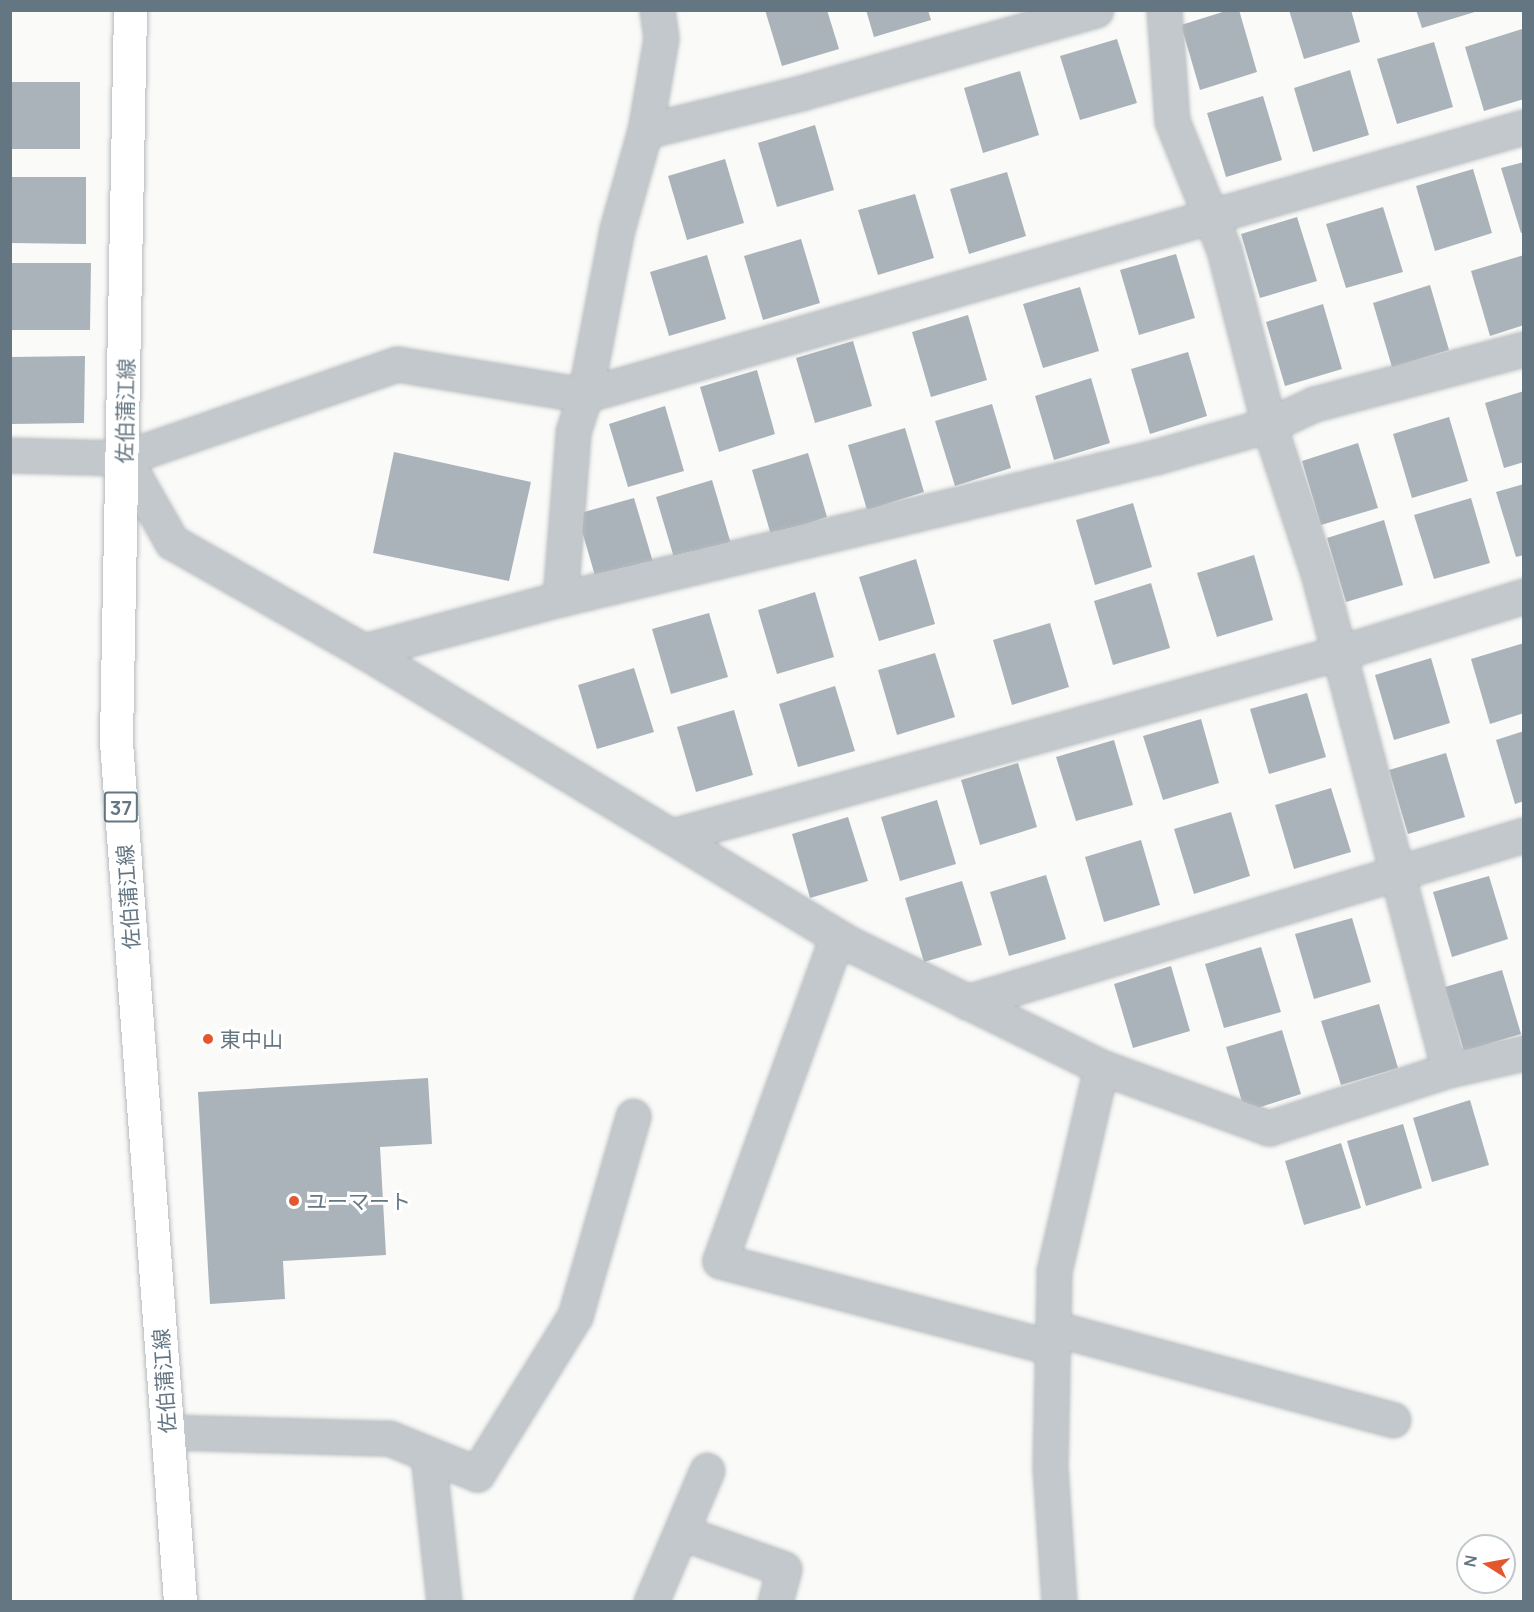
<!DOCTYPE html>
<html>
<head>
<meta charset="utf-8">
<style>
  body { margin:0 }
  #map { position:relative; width:1534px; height:1612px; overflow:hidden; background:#fafaf8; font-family:Manrope,"Noto Sans JP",sans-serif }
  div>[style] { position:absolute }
  .building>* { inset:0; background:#aab3b9 }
  .roads { filter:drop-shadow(0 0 2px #b5babe) drop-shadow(0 0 2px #b5babe) }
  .minor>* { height:33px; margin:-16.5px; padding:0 16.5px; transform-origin:16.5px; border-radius:16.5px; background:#c3c8cc }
  .primary>* { height:33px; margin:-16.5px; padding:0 16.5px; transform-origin:16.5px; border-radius:16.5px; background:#fff }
  .dots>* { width:16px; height:16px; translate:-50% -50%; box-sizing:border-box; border:3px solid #fff; border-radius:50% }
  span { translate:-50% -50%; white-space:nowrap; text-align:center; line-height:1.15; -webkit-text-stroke:6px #fff; paint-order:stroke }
  .shield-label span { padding:2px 4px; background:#fff; border:2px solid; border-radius:4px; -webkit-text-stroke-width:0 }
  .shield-label { font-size:20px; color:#657683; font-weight:700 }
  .street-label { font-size:21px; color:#657683 }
  .poi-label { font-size:21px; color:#657683 }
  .left { translate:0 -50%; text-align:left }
  .frame { position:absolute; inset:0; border:12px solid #657683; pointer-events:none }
  .north { position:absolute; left:1456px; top:1534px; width:60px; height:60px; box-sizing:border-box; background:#fff; border:2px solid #c1c8cd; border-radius:50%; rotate:281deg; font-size:16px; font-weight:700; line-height:24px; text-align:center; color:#657683 }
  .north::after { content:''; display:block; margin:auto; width:21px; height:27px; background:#e4572e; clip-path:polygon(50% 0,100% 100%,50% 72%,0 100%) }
</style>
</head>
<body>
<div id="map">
  <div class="building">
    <div style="clip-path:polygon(765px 10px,827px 10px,839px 49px,782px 66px)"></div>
    <div style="clip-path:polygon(866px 10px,928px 10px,931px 20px,874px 37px)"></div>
    <div style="clip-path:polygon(1229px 10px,1239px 10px,1257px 72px,1200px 90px,1181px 25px)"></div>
    <div style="clip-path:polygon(1289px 10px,1351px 10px,1360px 42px,1304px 59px)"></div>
    <div style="clip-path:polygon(1416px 10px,1478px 10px,1478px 11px,1422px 28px)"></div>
    <div style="clip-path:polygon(1522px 29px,1524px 99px,1484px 111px,1465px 47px)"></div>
    <div style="clip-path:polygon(1117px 39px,1137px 103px,1080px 120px,1060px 56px)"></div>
    <div style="clip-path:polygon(1434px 42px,1453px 107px,1397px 124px,1377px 59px)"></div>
    <div style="clip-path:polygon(1350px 70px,1369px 135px,1313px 152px,1294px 88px)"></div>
    <div style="clip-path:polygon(1020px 71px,1039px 135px,983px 153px,964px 88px)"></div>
    <div style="clip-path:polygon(10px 82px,80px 82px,80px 149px,10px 149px)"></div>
    <div style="clip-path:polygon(1263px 96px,1282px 160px,1226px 177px,1207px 113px)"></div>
    <div style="clip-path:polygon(815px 125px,834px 190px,777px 207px,758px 143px)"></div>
    <div style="clip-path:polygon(725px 159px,744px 223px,687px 240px,668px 176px)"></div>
    <div style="clip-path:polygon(1524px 162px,1524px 232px,1521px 233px,1501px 168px)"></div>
    <div style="clip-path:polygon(1473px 169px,1492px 233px,1435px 251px,1416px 186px)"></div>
    <div style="clip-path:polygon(1007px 172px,1026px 236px,969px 254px,950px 189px)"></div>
    <div style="clip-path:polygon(10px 177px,86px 177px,86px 244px,10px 243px)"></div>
    <div style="clip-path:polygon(915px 194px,934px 258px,878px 275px,858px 210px)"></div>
    <div style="clip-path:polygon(1383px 207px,1403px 272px,1346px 288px,1326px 224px)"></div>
    <div style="clip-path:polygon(1297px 217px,1317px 281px,1260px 298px,1241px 234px)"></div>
    <div style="clip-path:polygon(801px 239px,820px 303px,763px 320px,744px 256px)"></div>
    <div style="clip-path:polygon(1176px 254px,1195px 318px,1139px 335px,1120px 270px)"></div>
    <div style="clip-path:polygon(707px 255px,726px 319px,669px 336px,650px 272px)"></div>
    <div style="clip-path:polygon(1524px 255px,1524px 325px,1490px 336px,1471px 271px)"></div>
    <div style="clip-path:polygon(10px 263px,91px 263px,90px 330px,10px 330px)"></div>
    <div style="clip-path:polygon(1430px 285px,1449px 350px,1392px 367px,1373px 303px)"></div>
    <div style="clip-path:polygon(1080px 287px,1099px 351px,1043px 368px,1023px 304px)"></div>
    <div style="clip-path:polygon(1323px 304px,1342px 369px,1285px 386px,1266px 322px)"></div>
    <div style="clip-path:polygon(968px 315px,987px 380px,931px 397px,912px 332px)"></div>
    <div style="clip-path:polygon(853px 341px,872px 406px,815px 423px,796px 358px)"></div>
    <div style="clip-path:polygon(1188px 352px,1207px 416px,1150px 434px,1131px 369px)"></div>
    <div style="clip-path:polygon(85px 356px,84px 423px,10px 424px,10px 357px)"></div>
    <div style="clip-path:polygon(757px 370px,775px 434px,719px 452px,700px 387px)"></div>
    <div style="clip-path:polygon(1091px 378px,1110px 443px,1054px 460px,1035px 396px)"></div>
    <div style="clip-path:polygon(1524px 391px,1524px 462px,1504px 468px,1485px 403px)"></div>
    <div style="clip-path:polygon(992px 404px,1011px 468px,955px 486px,935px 421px)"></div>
    <div style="clip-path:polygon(665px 406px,684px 471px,628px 487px,609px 424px)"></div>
    <div style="clip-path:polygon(1449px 417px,1468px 481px,1412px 498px,1393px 434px)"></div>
    <div style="clip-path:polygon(905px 428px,924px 492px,867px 510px,848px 445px)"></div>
    <div style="clip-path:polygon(1358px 443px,1378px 508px,1321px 525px,1302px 461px)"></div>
    <div style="clip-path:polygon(394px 452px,531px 482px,509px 581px,373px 553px)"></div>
    <div style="clip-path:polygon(808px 453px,827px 517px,771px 535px,752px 470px)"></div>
    <div style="clip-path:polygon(712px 480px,731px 544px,675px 561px,656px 497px)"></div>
    <div style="clip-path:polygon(1524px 484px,1524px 555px,1516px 557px,1496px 492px)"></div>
    <div style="clip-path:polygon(634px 498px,653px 562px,596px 579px,577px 514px)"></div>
    <div style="clip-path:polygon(1471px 498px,1490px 563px,1434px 579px,1414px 515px)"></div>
    <div style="clip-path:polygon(1133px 503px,1152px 567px,1095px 585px,1076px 520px)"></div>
    <div style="clip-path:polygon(1384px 520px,1403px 585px,1346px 602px,1327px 538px)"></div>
    <div style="clip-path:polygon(1254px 555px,1273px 620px,1217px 637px,1197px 573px)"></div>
    <div style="clip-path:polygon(916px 559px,935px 624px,879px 641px,859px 577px)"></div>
    <div style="clip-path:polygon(1151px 583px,1170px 648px,1113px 665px,1094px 601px)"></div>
    <div style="clip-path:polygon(815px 592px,834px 657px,777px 674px,758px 610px)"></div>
    <div style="clip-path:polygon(709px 613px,728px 677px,671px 694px,652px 629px)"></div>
    <div style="clip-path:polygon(1050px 623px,1069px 687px,1012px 705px,993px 640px)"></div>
    <div style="clip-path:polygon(1524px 643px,1524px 713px,1490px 724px,1471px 659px)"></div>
    <div style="clip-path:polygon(935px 653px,955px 717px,897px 735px,878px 670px)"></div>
    <div style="clip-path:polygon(1431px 658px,1450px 723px,1394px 740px,1375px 675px)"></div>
    <div style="clip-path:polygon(634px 668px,654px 732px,597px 749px,578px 685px)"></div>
    <div style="clip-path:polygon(835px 686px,855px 751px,798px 767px,779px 704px)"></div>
    <div style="clip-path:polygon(1307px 693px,1326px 757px,1269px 774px,1250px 709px)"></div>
    <div style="clip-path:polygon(734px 710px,753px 775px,696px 792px,677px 727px)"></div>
    <div style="clip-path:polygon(1201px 719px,1219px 783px,1163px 800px,1143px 736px)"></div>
    <div style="clip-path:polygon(1524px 731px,1524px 801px,1515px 804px,1496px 740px)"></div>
    <div style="clip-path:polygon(1114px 740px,1133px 805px,1076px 821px,1056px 757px)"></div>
    <div style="clip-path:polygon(1446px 753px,1465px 817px,1408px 834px,1389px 770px)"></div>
    <div style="clip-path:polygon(1018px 763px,1037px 827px,980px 845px,961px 780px)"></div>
    <div style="clip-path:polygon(1331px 788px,1351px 852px,1294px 869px,1275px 805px)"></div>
    <div style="clip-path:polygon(937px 800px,956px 864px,900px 881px,881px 817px)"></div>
    <div style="clip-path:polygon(1231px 812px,1250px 876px,1194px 894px,1174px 829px)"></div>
    <div style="clip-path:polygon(848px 817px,868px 881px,810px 898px,792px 834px)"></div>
    <div style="clip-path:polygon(1141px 840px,1160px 905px,1104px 922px,1085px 857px)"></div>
    <div style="clip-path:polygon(1046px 875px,1066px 939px,1009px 956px,990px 892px)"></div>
    <div style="clip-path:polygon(1489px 876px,1508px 939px,1452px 957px,1433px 892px)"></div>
    <div style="clip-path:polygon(962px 881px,982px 945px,924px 962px,905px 898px)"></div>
    <div style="clip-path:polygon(1352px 918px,1371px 982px,1314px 999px,1295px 934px)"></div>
    <div style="clip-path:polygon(1261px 947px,1281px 1012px,1224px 1028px,1205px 964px)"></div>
    <div style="clip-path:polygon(1171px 966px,1190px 1031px,1133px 1048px,1114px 984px)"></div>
    <div style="clip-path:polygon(1502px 970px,1521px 1034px,1464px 1051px,1445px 987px)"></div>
    <div style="clip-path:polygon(1379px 1004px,1398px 1068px,1341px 1085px,1321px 1021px)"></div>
    <div style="clip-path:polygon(1282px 1030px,1301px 1094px,1245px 1112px,1226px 1047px)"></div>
    <div style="clip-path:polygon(428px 1078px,432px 1144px,380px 1147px,386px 1255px,283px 1261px,285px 1299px,210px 1304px,198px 1092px)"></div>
    <div style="clip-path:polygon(1470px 1100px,1489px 1165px,1432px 1182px,1413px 1118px)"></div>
    <div style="clip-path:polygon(1403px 1124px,1422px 1188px,1366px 1206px,1347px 1141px)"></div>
    <div style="clip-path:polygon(1341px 1143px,1361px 1208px,1304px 1225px,1285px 1161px)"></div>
  </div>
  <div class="roads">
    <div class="minor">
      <div style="left:1164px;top:10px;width:111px;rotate:85.9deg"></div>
      <div style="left:1172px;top:121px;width:139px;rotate:68deg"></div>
      <div style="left:1224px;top:250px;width:181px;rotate:75.6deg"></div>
      <div style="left:1269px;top:425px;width:156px;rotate:71.7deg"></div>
      <div style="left:1318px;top:573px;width:514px;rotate:75.23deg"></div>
      <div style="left:645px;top:131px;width:94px;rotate:-80.2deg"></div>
      <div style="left:661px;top:38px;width:28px;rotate:-98deg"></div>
      <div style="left:10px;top:455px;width:114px;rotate:1.5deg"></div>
      <div style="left:124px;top:458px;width:289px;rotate:-19deg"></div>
      <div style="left:397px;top:364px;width:191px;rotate:9.4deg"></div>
      <div style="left:585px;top:395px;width:976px;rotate:-15.93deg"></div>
      <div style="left:124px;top:458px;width:97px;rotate:60.3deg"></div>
      <div style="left:172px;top:542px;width:221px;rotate:29.6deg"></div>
      <div style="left:364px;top:651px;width:565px;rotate:31.1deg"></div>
      <div style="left:848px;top:943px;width:282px;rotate:26.1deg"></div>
      <div style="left:1101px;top:1067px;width:179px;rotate:20deg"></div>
      <div style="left:1269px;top:1128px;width:189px;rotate:-17.9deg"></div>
      <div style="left:1449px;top:1070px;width:77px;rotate:-12.8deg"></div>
      <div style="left:560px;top:599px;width:168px;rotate:-85.5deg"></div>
      <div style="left:573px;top:432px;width:39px;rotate:-72deg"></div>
      <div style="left:585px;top:395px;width:169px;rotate:-79.1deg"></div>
      <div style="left:617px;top:229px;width:102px;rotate:-74.1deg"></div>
      <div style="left:645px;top:131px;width:161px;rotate:-13.7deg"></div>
      <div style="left:801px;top:93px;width:306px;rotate:-15.7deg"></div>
      <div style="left:364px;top:651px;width:203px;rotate:-14.9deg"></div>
      <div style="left:560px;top:599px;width:612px;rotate:-13.42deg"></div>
      <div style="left:1155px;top:457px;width:118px;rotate:-15.7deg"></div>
      <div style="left:1269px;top:425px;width:50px;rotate:-25deg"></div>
      <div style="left:1314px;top:404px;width:217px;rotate:-14.7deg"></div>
      <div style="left:672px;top:836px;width:692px;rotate:-15.34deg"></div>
      <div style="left:1339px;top:653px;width:194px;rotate:-17.1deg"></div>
      <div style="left:837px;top:937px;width:344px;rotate:109.9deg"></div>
      <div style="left:720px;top:1261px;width:344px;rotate:14.6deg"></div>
      <div style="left:967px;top:1002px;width:581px;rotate:-16.69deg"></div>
      <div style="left:1053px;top:1328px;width:352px;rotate:15.1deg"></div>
      <div style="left:168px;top:1432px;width:221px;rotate:1.6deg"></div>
      <div style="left:389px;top:1438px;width:95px;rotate:22.2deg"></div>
      <div style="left:477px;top:1474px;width:186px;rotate:-58.2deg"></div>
      <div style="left:575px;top:1316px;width:208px;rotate:-73.8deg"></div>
      <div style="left:428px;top:1455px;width:148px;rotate:83.8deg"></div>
      <div style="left:683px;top:1533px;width:107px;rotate:19.6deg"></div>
      <div style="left:784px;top:1569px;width:34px;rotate:105deg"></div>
      <div style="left:651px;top:1602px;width:143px;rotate:-67deg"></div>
      <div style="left:1059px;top:1602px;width:135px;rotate:-93.8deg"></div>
      <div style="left:1050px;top:1467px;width:196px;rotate:-88.8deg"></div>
      <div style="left:1054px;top:1271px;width:209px;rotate:-77deg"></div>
    </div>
    <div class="primary">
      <div style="left:130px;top:10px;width:732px;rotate:91.1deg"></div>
      <div style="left:116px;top:742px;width:862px;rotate:85.74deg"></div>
    </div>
  </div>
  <div class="dots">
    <div style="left:208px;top:1039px;background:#e4572e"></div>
    <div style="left:294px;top:1201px;background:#e4572e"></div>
  </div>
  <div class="shield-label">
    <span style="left:121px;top:807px">37</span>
  </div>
  <div class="street-label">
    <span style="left:125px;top:411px;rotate:-89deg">佐伯蒲江線</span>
    <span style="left:128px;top:897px;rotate:-94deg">佐伯蒲江線</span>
    <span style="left:164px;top:1381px;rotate:-94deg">佐伯蒲江線</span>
  </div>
  <div class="poi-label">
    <span class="left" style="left:220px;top:1039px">東中山</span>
    <span class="left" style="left:306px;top:1201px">ユーマート</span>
  </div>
  <div class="frame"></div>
  <div class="north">N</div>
</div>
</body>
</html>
